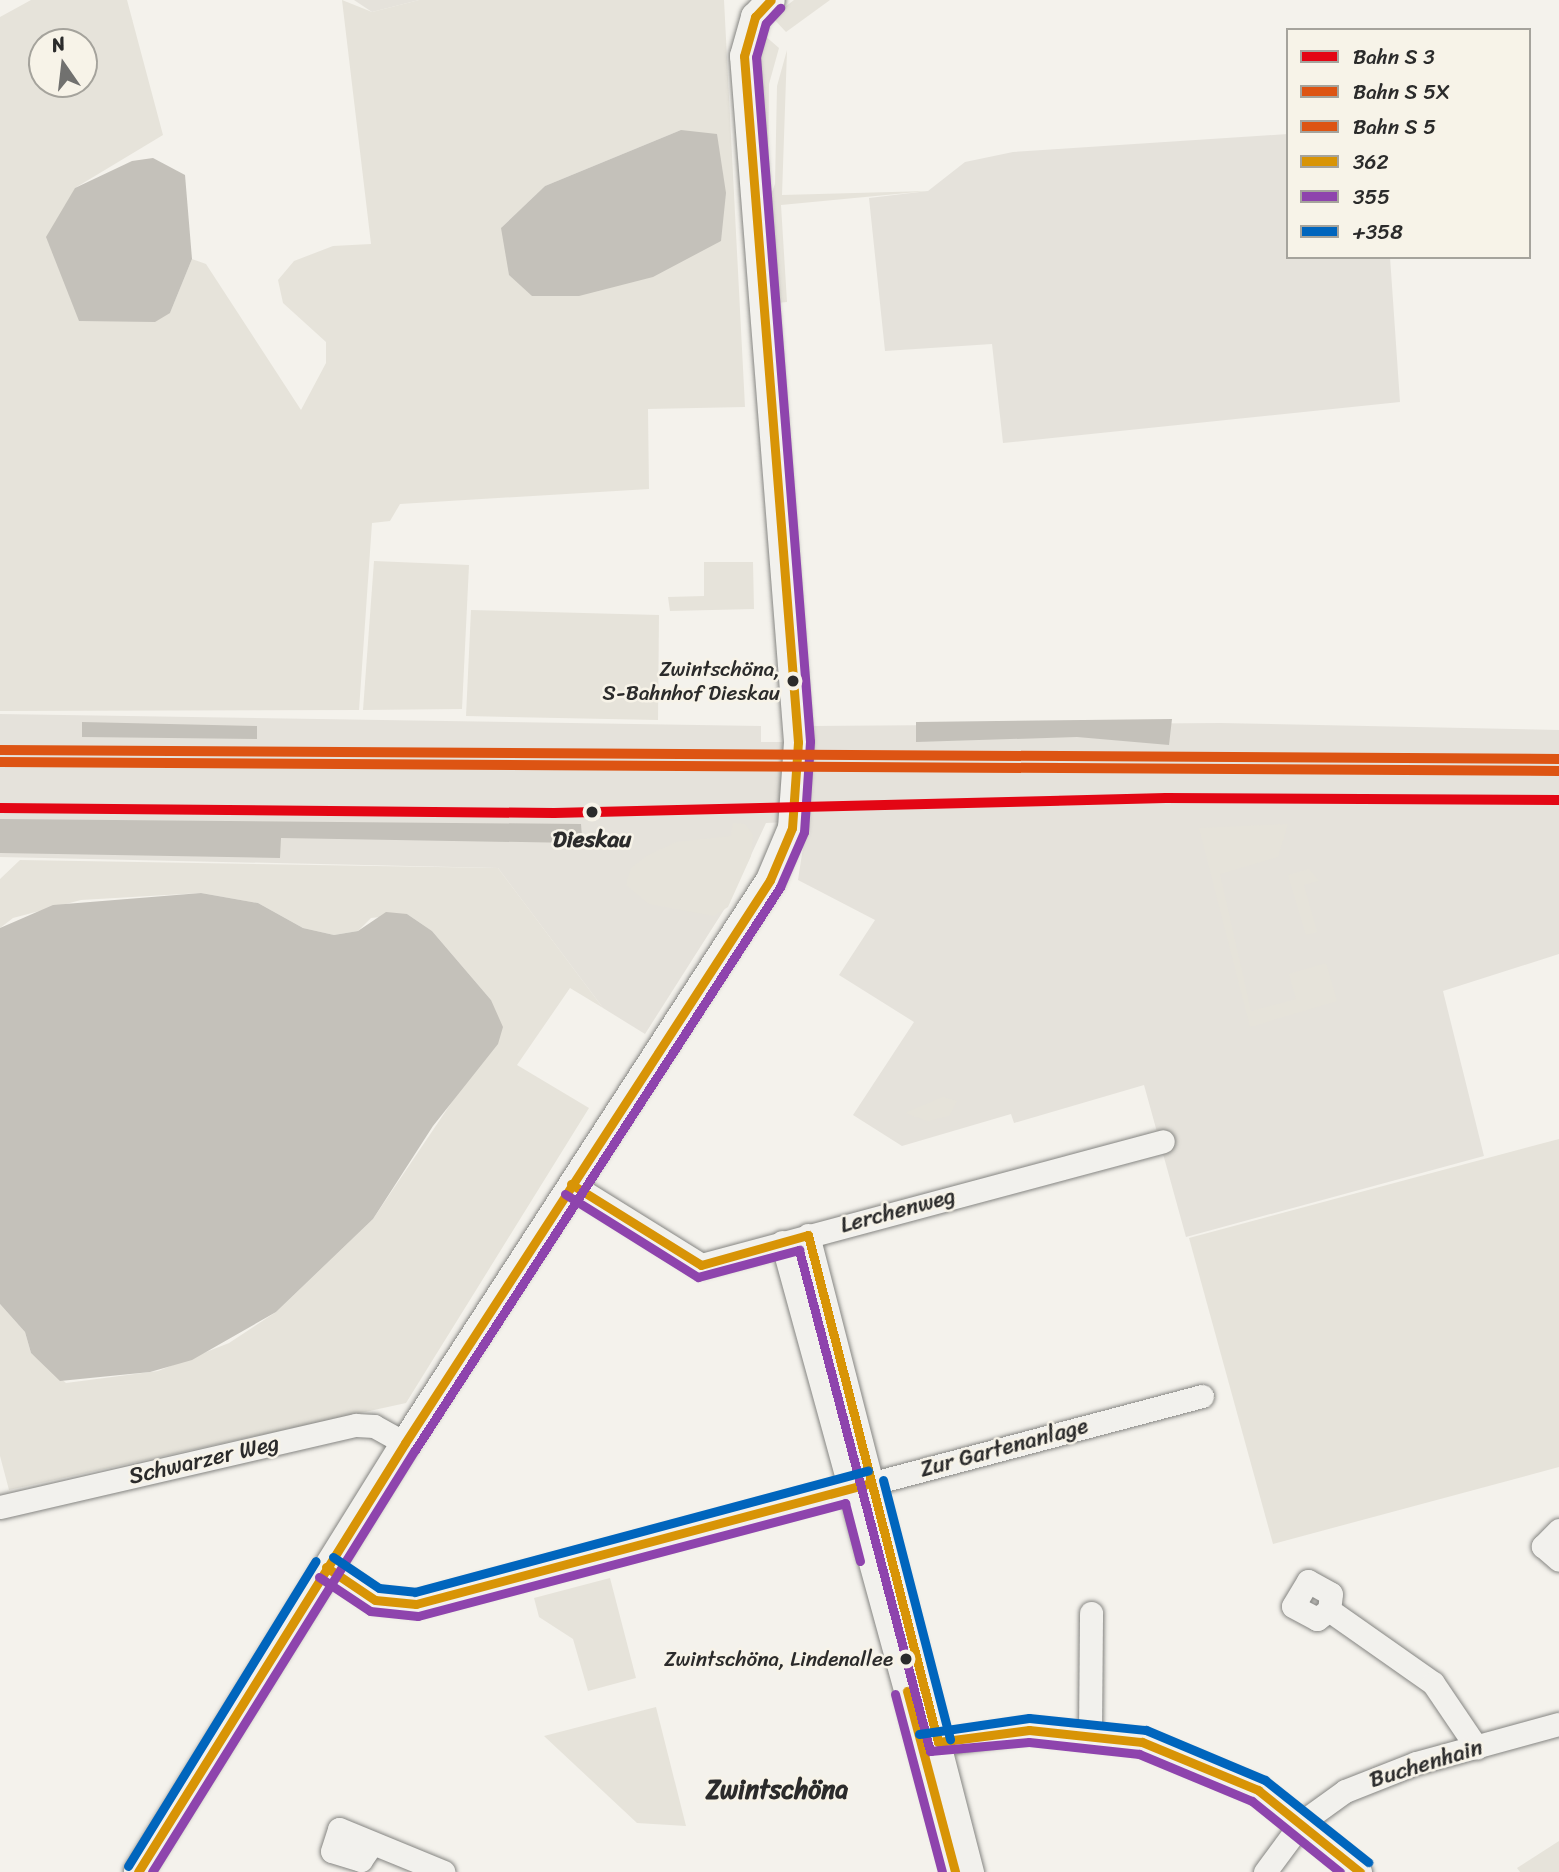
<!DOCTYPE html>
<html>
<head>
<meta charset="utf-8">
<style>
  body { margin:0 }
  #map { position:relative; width:1559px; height:1872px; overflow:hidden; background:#f4f2ec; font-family:Sriracha,sans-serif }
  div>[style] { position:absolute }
  .built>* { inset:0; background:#e5e2db }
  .green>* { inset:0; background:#e6e3da }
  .water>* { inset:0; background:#c4c1ba }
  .roads { filter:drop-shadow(0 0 2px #858582) drop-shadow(0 0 2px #858582) }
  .minor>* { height:23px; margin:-11.5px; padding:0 11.5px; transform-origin:11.5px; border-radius:11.5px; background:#f2f1ed }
  .tertiary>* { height:28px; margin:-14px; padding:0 14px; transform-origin:14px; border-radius:14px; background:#f2f1ed }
  .bus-1>* { height:9px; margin:-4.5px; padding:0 4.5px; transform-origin:4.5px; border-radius:4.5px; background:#d89406 }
  .bus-2>* { height:9px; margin:-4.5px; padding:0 4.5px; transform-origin:4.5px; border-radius:4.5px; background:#8e44ad }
  .bus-3>* { height:9px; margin:-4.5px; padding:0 4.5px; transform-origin:4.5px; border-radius:4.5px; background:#0065bd }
  .rail-1>* { height:10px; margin:-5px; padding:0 5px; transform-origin:5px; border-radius:5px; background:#e30614 }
  .rail-2>* { height:10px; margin:-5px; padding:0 5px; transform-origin:5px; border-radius:5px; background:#dd5413 }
  .rail-3>* { height:10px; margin:-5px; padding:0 5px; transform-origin:5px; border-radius:5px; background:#dd5413 }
  .dots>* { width:19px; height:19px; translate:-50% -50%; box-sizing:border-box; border:4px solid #f7f3e8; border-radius:50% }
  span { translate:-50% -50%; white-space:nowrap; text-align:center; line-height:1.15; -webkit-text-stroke:5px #f7f3e8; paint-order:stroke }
  .bus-label { font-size:21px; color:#2b2b2b }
  .right { translate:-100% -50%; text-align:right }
  .stop-label { font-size:23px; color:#2b2b2b; font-weight:700 }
  .street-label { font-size:23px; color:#2b2b2b }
  .quarter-label { font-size:26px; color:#2b2b2b; font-weight:700 }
  .legend { position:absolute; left:1286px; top:28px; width:245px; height:231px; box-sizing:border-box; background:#f7f3e8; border:2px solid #a5a39c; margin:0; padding:9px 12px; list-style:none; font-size:21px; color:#2b2b2b }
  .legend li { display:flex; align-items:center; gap:14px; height:35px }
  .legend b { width:35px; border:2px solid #a5a39c }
  .north { position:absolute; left:28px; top:28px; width:70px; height:70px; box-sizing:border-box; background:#f7f3e8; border:2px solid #a5a39c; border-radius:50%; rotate:346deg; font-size:19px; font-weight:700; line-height:28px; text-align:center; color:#2b2b2b }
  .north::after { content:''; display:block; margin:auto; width:24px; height:32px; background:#71716f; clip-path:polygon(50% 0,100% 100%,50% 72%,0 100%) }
</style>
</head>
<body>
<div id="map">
  <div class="built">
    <div style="clip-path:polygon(354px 0,419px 0,372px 12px)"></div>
    <div style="clip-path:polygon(1288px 134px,1288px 257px,1390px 257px,1400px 402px,1003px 443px,992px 344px,885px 351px,869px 198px,928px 191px,965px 162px,1013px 152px)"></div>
    <div style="clip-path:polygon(0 714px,761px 726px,761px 742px,809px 742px,809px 726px,1220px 723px,1559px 730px,1559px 954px,1443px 991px,1484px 1156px,1186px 1237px,1144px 1085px,1014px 1123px,1011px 1114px,902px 1146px,853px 1115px,914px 1022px,839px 975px,875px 920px,798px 880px,807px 821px,766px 823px,729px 902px,645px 1034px,603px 1008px,498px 868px,0 857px)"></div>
  </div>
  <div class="green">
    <div style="clip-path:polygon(evenodd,31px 0,127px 0,163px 135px,75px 188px,170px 313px,192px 259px,206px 264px,301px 410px,326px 363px,326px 342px,283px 303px,278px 280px,294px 261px,333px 246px,371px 244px,342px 0,372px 12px,419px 0,724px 0,745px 407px,648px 409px,649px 489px,400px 504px,390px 521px,372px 523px,359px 710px,0 711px,0 17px,31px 0,42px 42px,84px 42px,84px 84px,42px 84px,42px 42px,31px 0,681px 130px,501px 228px,545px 186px,681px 130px)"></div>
    <div style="clip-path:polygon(794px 0,830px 0,786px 32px,772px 17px)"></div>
    <div style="clip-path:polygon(764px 35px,779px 48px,769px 84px,768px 185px,753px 72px)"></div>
    <div style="clip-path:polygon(787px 50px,782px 195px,928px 191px,781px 205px,787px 302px,778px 303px,767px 205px,775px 184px,777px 86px)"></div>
    <div style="clip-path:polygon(374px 561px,469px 565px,462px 709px,363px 710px)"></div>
    <div style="clip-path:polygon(704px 562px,753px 562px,754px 609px,670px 611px,668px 597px,704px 596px)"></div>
    <div style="clip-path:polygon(471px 610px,659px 615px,658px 720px,466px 716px)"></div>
    <div style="clip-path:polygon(733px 823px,745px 824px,753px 835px,751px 856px,728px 907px,714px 916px,649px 904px,626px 885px,631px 868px,648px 855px,676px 842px,731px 836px)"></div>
    <div style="clip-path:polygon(1288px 824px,1278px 857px,1220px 874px,1251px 1011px,1296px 999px,1289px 974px,1326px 963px,1337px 1001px,1250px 1027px,1199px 828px)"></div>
    <div style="clip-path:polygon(20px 860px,498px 868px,603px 1008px,570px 988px,517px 1065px,589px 1108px,406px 1403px,9px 1490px,0 1456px,0 1304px,25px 1332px,31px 1353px,66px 1383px,158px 1371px,229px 1343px,276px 1312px,373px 1219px,462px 1087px,491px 1000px,432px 931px,407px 914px,371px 918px,358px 931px,334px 935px,303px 928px,258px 903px,201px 893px,81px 900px,13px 918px,0 928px,0 879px)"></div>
    <div style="clip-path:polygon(1309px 869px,1319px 881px,1304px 885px,1317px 932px,1306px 935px,1288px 875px)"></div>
    <div style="clip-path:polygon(943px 1097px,957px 1101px,949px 1116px,928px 1121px,905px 1113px)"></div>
    <div style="clip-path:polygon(1559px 1139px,1559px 1467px,1273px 1544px,1189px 1238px)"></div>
    <div style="clip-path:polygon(610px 1578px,636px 1678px,588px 1691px,573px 1639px,539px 1617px,534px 1598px)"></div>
    <div style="clip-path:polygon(656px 1707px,686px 1826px,637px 1823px,544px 1736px)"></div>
    <div style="clip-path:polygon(1559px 1841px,1559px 1872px,1520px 1872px,1517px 1868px)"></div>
  </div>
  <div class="water">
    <div style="clip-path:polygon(681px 130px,717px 134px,726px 193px,721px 241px,653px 277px,579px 296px,532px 296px,509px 275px,501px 228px,545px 186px)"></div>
    <div style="clip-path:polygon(153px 158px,185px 175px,192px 259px,170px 313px,155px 322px,79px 321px,46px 237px,75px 188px,132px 161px)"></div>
    <div style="clip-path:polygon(1172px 719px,1169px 745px,1077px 737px,916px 742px,916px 722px)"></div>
    <div style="clip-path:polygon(82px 722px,257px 726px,257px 739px,82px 737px)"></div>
    <div style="clip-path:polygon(0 819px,581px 824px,582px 837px,576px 843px,281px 838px,280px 858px,0 853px)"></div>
    <div style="clip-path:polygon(201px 893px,258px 903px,303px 928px,334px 935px,358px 931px,386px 912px,407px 914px,432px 931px,491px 1000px,503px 1027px,498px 1044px,433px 1126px,373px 1219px,276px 1312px,192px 1360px,150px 1372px,60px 1381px,31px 1353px,25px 1332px,0 1304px,0 928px,53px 905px)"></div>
  </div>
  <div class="roads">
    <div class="minor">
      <div style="left:571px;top:1184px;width:153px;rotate:31.9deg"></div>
      <div style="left:701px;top:1265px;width:478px;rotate:-15deg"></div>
      <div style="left:808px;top:1235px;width:658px;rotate:75.56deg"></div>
      <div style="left:782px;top:1242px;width:653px;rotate:74.64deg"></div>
      <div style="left:0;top:1507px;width:365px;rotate:-13deg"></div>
      <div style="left:356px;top:1425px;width:18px;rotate:3deg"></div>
      <div style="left:374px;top:1426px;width:35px;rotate:29deg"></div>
      <div style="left:1559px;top:1530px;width:23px;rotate:135deg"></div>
      <div style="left:1543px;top:1546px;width:21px;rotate:41deg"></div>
      <div style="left:326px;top:1567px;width:59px;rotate:34deg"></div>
      <div style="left:375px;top:1600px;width:41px;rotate:5.6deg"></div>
      <div style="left:416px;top:1604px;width:813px;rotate:-14.82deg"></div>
      <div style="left:1329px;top:1610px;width:15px;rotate:143deg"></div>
      <div style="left:1317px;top:1619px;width:27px;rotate:-152deg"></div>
      <div style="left:1293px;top:1606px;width:29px;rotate:-59deg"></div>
      <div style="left:1308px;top:1581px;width:26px;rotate:29deg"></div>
      <div style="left:1331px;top:1594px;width:16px;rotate:97deg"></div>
      <div style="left:1329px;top:1610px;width:127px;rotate:35.1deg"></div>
      <div style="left:1433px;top:1683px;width:78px;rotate:55.9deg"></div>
      <div style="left:1090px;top:1733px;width:120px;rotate:-89.5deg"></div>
      <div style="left:924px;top:1746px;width:106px;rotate:-8.7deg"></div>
      <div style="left:1029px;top:1730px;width:114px;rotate:6.1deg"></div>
      <div style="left:1142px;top:1742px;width:126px;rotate:22.5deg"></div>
      <div style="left:1258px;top:1790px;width:131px;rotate:38.8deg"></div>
      <div style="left:371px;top:1845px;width:18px;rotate:124deg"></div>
      <div style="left:361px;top:1860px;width:30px;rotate:-163deg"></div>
      <div style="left:332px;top:1851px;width:23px;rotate:-72deg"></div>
      <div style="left:339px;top:1829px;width:113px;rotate:22.3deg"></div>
      <div style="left:1265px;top:1872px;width:62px;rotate:-53.5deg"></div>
      <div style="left:1302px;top:1822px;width:53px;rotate:-35.8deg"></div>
      <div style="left:1345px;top:1791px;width:76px;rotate:-21.5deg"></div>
      <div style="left:1416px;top:1763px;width:148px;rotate:-15.3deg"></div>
    </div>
    <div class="tertiary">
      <div style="left:138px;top:1872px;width:505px;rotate:-58.1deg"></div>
      <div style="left:405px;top:1443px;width:671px;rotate:-57.04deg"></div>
      <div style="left:770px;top:880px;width:56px;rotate:-67.1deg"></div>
      <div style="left:792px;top:828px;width:86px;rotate:-86deg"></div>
      <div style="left:798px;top:742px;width:688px;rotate:-94.5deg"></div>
      <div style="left:744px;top:56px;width:41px;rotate:-74.2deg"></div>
      <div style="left:755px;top:17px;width:23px;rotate:-47deg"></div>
    </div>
  </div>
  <div class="bus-1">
    <div style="left:571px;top:1184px;width:153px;rotate:31.9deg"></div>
    <div style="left:701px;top:1265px;width:111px;rotate:-15.7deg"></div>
    <div style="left:808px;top:1235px;width:523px;rotate:75.62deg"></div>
    <div style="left:326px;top:1567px;width:59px;rotate:34deg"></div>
    <div style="left:375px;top:1600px;width:41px;rotate:5.6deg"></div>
    <div style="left:416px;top:1604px;width:471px;rotate:-14.9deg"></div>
    <div style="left:907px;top:1691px;width:187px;rotate:75.1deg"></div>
    <div style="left:938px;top:1742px;width:92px;rotate:-7.5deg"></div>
    <div style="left:1029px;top:1730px;width:114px;rotate:6.1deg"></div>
    <div style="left:1142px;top:1742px;width:126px;rotate:22.5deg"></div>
    <div style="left:1258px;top:1790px;width:131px;rotate:38.8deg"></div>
    <div style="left:138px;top:1872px;width:505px;rotate:-58.1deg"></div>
    <div style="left:405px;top:1443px;width:671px;rotate:-57.04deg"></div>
    <div style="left:770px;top:880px;width:56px;rotate:-67.1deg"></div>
    <div style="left:792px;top:828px;width:86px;rotate:-86deg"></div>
    <div style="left:798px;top:742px;width:688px;rotate:-94.5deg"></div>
    <div style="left:744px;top:56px;width:41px;rotate:-74.2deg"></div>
    <div style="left:755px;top:17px;width:23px;rotate:-47deg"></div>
  </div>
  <div class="bus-2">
    <div style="left:565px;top:1194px;width:157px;rotate:32deg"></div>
    <div style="left:698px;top:1277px;width:105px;rotate:-15deg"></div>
    <div style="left:799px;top:1250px;width:518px;rotate:75.35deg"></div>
    <div style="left:930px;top:1751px;width:99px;rotate:-5.2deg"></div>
    <div style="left:1029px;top:1742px;width:111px;rotate:6.2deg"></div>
    <div style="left:1139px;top:1754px;width:122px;rotate:22.6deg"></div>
    <div style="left:1252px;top:1801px;width:113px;rotate:38.9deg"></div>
    <div style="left:319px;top:1577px;width:61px;rotate:33.7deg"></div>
    <div style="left:370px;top:1611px;width:48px;rotate:5.9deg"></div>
    <div style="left:418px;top:1616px;width:442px;rotate:-14.8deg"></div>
    <div style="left:845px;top:1503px;width:60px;rotate:75.5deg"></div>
    <div style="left:895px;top:1694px;width:184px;rotate:75.2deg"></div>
    <div style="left:152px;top:1872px;width:497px;rotate:-58.1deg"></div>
    <div style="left:415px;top:1450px;width:671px;rotate:-57.04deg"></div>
    <div style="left:780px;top:887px;width:60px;rotate:-66.4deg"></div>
    <div style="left:804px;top:832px;width:91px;rotate:-86.2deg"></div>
    <div style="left:810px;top:741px;width:686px;rotate:-94.51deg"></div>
    <div style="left:756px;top:57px;width:35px;rotate:-74deg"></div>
    <div style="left:766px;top:23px;width:21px;rotate:-47deg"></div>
  </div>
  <div class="bus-3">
    <div style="left:883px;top:1480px;width:268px;rotate:75.5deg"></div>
    <div style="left:333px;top:1557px;width:55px;rotate:34deg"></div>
    <div style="left:379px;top:1588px;width:36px;rotate:6deg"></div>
    <div style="left:415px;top:1592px;width:469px;rotate:-15deg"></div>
    <div style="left:919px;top:1734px;width:111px;rotate:-8.3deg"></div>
    <div style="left:1029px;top:1718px;width:118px;rotate:5.9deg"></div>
    <div style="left:1146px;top:1730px;width:129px;rotate:22.8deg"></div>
    <div style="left:1265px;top:1780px;width:132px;rotate:38.5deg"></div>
    <div style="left:128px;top:1866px;width:358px;rotate:-58.4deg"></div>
  </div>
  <div class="rail-1">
    <div style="left:0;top:808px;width:554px;rotate:0.52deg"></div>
    <div style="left:554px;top:813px;width:612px;rotate:-1.4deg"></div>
    <div style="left:1166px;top:798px;width:393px;rotate:0.3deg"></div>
  </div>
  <div class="rail-2">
    <div style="left:0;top:750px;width:1559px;rotate:0.33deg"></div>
  </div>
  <div class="rail-3">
    <div style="left:0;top:762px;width:1559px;rotate:0.33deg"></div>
  </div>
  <div class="dots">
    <div style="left:793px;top:681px;background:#2b2b2b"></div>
    <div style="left:592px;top:812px;background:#2b2b2b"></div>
    <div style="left:906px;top:1659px;background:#2b2b2b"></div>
  </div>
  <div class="bus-label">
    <span class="right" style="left:780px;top:681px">Zwintschöna,<br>S-Bahnhof Dieskau</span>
    <span class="right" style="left:893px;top:1659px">Zwintschöna, Lindenallee</span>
  </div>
  <div class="stop-label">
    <span style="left:592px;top:840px">Dieskau</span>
  </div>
  <div class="street-label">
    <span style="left:898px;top:1211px;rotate:-15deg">Lerchenweg</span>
    <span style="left:1004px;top:1448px;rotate:-15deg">Zur Gartenanlage</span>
    <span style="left:204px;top:1460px;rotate:-13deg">Schwarzer Weg</span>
    <span style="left:1426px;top:1764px;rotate:-17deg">Buchenhain</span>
  </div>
  <div class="quarter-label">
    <span style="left:777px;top:1790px">Zwintschöna</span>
  </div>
  <ul class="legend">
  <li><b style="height:9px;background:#e30614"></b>Bahn S 3</li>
  <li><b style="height:9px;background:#dd5413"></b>Bahn S 5X</li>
  <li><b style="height:9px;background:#dd5413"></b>Bahn S 5</li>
  <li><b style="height:9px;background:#d89406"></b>362</li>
  <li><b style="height:9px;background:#8e44ad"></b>355</li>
  <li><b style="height:9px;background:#0065bd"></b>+358</li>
  </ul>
  <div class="north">N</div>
</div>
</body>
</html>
